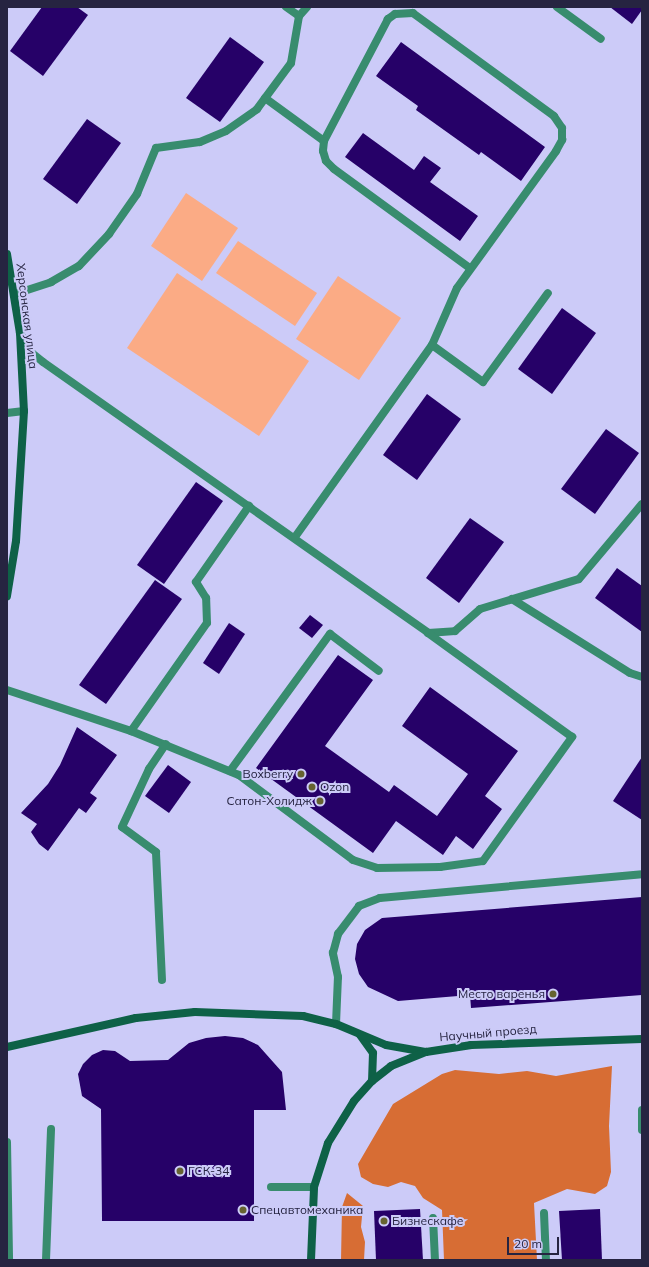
<!DOCTYPE html>
<html>
<head>
<meta charset="utf-8">
<style>
  body { margin:0 }
  #map { position:relative; width:649px; height:1267px; overflow:hidden; background:#cccbf8; font-family:Mulish,sans-serif }
  div>[style] { position:absolute }
  .green>* { inset:0; background:#fbab85 }
  .forest>* { inset:0; background:#d76d34 }
  .building>* { inset:0; background:#260168 }
  .lane>* { height:8px; margin:-4px; padding:0 4px; transform-origin:4px; border-radius:4px; background:#388c6e }
  .secondary>* { height:8px; margin:-4px; padding:0 4px; transform-origin:4px; border-radius:4px; background:#0e6147 }
  .dots>* { width:11px; height:11px; translate:-50% -50%; box-sizing:border-box; border:2px solid #cccbf8; border-radius:50% }
  span { translate:-50% -50%; white-space:nowrap; text-align:center; line-height:1.15; -webkit-text-stroke:4px #cccbf8; paint-order:stroke }
  .street-label { font-size:12px; color:#262441 }
  .poi-label { font-size:12px; color:#262441 }
  .right { translate:-100% -50%; text-align:right }
  .left { translate:0 -50%; text-align:left }
  .frame { position:absolute; inset:0; border:8px solid #262441; pointer-events:none }
  .scale { position:absolute; left:507px; top:1237px; width:52px; height:18px; box-sizing:border-box; border:2px solid #262441; border-top:0; padding-left:5px; font-size:12px; line-height:14px; white-space:nowrap; color:#262441; -webkit-text-stroke:3px #cccbf8; paint-order:stroke }
</style>
</head>
<body>
<div id="map">
  <div class="green">
    <div style="clip-path:polygon(186px 193px,238px 228px,202px 281px,151px 246px)"></div>
    <div style="clip-path:polygon(238px 241px,317px 293px,295px 326px,216px 273px)"></div>
    <div style="clip-path:polygon(177px 273px,309px 361px,259px 436px,127px 348px)"></div>
    <div style="clip-path:polygon(338px 276px,401px 318px,359px 380px,296px 339px)"></div>
  </div>
  <div class="forest">
    <div style="clip-path:polygon(612px 1066px,609px 1126px,611px 1172px,607px 1186px,595px 1194px,567px 1189px,534px 1203px,537px 1260px,444px 1260px,442px 1210px,423px 1198px,415px 1186px,401px 1182px,388px 1187px,373px 1184px,361px 1177px,358px 1164px,393px 1104px,442px 1074px,455px 1070px,499px 1074px,527px 1071px,556px 1076px)"></div>
    <div style="clip-path:polygon(347px 1193px,363px 1206px,361px 1227px,365px 1242px,364px 1260px,341px 1260px,342px 1207px)"></div>
  </div>
  <div class="building">
    <div style="clip-path:polygon(42px 7px,77px 7px,88px 15px,43px 76px,10px 51px)"></div>
    <div style="clip-path:polygon(610px 7px,642px 7px,642px 10px,632px 24px)"></div>
    <div style="clip-path:polygon(230px 37px,264px 62px,220px 122px,186px 98px)"></div>
    <div style="clip-path:polygon(401px 42px,545px 147px,521px 181px,481px 152px,479px 155px,416px 110px,418px 106px,376px 76px)"></div>
    <div style="clip-path:polygon(87px 119px,121px 143px,77px 204px,43px 179px)"></div>
    <div style="clip-path:polygon(363px 133px,414px 170px,424px 156px,441px 168px,430px 182px,478px 216px,460px 241px,345px 157px)"></div>
    <div style="clip-path:polygon(562px 308px,596px 333px,552px 394px,518px 369px)"></div>
    <div style="clip-path:polygon(427px 394px,461px 419px,417px 480px,383px 455px)"></div>
    <div style="clip-path:polygon(606px 429px,639px 453px,595px 514px,561px 489px)"></div>
    <div style="clip-path:polygon(196px 482px,223px 501px,164px 584px,137px 565px)"></div>
    <div style="clip-path:polygon(470px 518px,504px 542px,459px 603px,426px 578px)"></div>
    <div style="clip-path:polygon(617px 568px,642px 586px,642px 632px,595px 598px)"></div>
    <div style="clip-path:polygon(155px 580px,182px 599px,106px 704px,79px 685px)"></div>
    <div style="clip-path:polygon(310px 615px,323px 625px,312px 638px,299px 628px)"></div>
    <div style="clip-path:polygon(229px 623px,245px 634px,219px 674px,203px 663px)"></div>
    <div style="clip-path:polygon(338px 655px,373px 680px,325px 746px,389px 792px,394px 785px,437px 816px,468px 774px,402px 726px,430px 687px,518px 751px,485px 796px,502px 809px,473px 849px,456px 836px,443px 855px,396px 821px,373px 853px,256px 768px)"></div>
    <div style="clip-path:polygon(77px 727px,117px 755px,90px 793px,97px 798px,86px 813px,79px 808px,48px 851px,39px 844px,31px 832px,37px 824px,21px 813px,48px 784px,60px 765px)"></div>
    <div style="clip-path:polygon(642px 757px,642px 820px,613px 801px)"></div>
    <div style="clip-path:polygon(168px 765px,191px 782px,169px 813px,145px 796px)"></div>
    <div style="clip-path:polygon(642px 897px,642px 995px,471px 1008px,470px 995px,398px 1001px,368px 987px,359px 974px,355px 959px,357px 944px,365px 930px,382px 918px)"></div>
    <div style="clip-path:polygon(225px 1036px,243px 1038px,258px 1045px,282px 1072px,286px 1110px,254px 1110px,254px 1221px,102px 1221px,101px 1109px,82px 1096px,78px 1074px,83px 1064px,92px 1055px,103px 1050px,115px 1051px,130px 1061px,168px 1060px,189px 1043px,206px 1038px)"></div>
    <div style="clip-path:polygon(420px 1209px,423px 1260px,376px 1260px,374px 1211px)"></div>
    <div style="clip-path:polygon(600px 1209px,602px 1260px,562px 1260px,559px 1211px)"></div>
  </div>
  <div class="lane">
    <div style="left:557px;top:7px;width:54px;rotate:36deg"></div>
    <div style="left:299px;top:16px;width:12px;rotate:-48deg"></div>
    <div style="left:265px;top:98px;width:73px;rotate:36.1deg"></div>
    <div style="left:15px;top:294px;width:38px;rotate:-18deg"></div>
    <div style="left:51px;top:282px;width:32px;rotate:-30deg"></div>
    <div style="left:79px;top:266px;width:44px;rotate:-46.8deg"></div>
    <div style="left:109px;top:234px;width:49px;rotate:-55deg"></div>
    <div style="left:137px;top:194px;width:50px;rotate:-67.6deg"></div>
    <div style="left:156px;top:148px;width:44px;rotate:-7.8deg"></div>
    <div style="left:200px;top:142px;width:28px;rotate:-23deg"></div>
    <div style="left:226px;top:131px;width:38px;rotate:-35deg"></div>
    <div style="left:257px;top:109px;width:57px;rotate:-53.5deg"></div>
    <div style="left:291px;top:63px;width:48px;rotate:-80.3deg"></div>
    <div style="left:299px;top:16px;width:16px;rotate:-145deg"></div>
    <div style="left:20px;top:333px;width:23px;rotate:59deg"></div>
    <div style="left:32px;top:353px;width:14px;rotate:39deg"></div>
    <div style="left:43px;top:362px;width:471px;rotate:35.1deg"></div>
    <div style="left:428px;top:633px;width:27px;rotate:-4deg"></div>
    <div style="left:455px;top:631px;width:33px;rotate:-41deg"></div>
    <div style="left:480px;top:609px;width:103px;rotate:-16.9deg"></div>
    <div style="left:579px;top:579px;width:98px;rotate:-50deg"></div>
    <div style="left:432px;top:345px;width:62px;rotate:-66.3deg"></div>
    <div style="left:457px;top:288px;width:169px;rotate:-54.1deg"></div>
    <div style="left:556px;top:151px;width:13px;rotate:-61deg"></div>
    <div style="left:562px;top:140px;width:12px;rotate:-90deg"></div>
    <div style="left:562px;top:128px;width:14px;rotate:-124deg"></div>
    <div style="left:554px;top:116px;width:175px;rotate:-143.9deg"></div>
    <div style="left:413px;top:13px;width:18px;rotate:177deg"></div>
    <div style="left:395px;top:14px;width:9px;rotate:144deg"></div>
    <div style="left:388px;top:19px;width:138px;rotate:117.7deg"></div>
    <div style="left:324px;top:141px;width:10px;rotate:96deg"></div>
    <div style="left:323px;top:151px;width:10px;rotate:73deg"></div>
    <div style="left:326px;top:161px;width:11px;rotate:45deg"></div>
    <div style="left:334px;top:169px;width:168px;rotate:36.1deg"></div>
    <div style="left:7px;top:413px;width:17px;rotate:-7deg"></div>
    <div style="left:295px;top:537px;width:236px;rotate:-54.5deg"></div>
    <div style="left:432px;top:345px;width:63px;rotate:36deg"></div>
    <div style="left:483px;top:382px;width:110px;rotate:-53.9deg"></div>
    <div style="left:512px;top:599px;width:139px;rotate:32.1deg"></div>
    <div style="left:630px;top:673px;width:13px;rotate:18deg"></div>
    <div style="left:7px;top:690px;width:131px;rotate:18.3deg"></div>
    <div style="left:131px;top:731px;width:132px;rotate:-54.9deg"></div>
    <div style="left:207px;top:623px;width:25px;rotate:-92deg"></div>
    <div style="left:206px;top:598px;width:19px;rotate:-122deg"></div>
    <div style="left:196px;top:582px;width:93px;rotate:-55.1deg"></div>
    <div style="left:131px;top:731px;width:117px;rotate:22.2deg"></div>
    <div style="left:239px;top:775px;width:142px;rotate:36.7deg"></div>
    <div style="left:353px;top:860px;width:25px;rotate:18deg"></div>
    <div style="left:377px;top:868px;width:63px;rotate:-0.9deg"></div>
    <div style="left:440px;top:867px;width:43px;rotate:-7.9deg"></div>
    <div style="left:483px;top:861px;width:153px;rotate:-54.3deg"></div>
    <div style="left:572px;top:737px;width:178px;rotate:-144.2deg"></div>
    <div style="left:230px;top:771px;width:170px;rotate:-53.9deg"></div>
    <div style="left:330px;top:634px;width:61px;rotate:37.1deg"></div>
    <div style="left:162px;top:980px;width:128px;rotate:-92.7deg"></div>
    <div style="left:156px;top:852px;width:42px;rotate:-143.7deg"></div>
    <div style="left:122px;top:827px;width:64px;rotate:-65deg"></div>
    <div style="left:149px;top:769px;width:30px;rotate:-56deg"></div>
    <div style="left:336px;top:1024px;width:47px;rotate:-87.6deg"></div>
    <div style="left:338px;top:977px;width:25px;rotate:-102deg"></div>
    <div style="left:333px;top:953px;width:20px;rotate:-75deg"></div>
    <div style="left:338px;top:934px;width:35px;rotate:-53deg"></div>
    <div style="left:359px;top:906px;width:22px;rotate:-21deg"></div>
    <div style="left:380px;top:898px;width:263px;rotate:-5.2deg"></div>
    <div style="left:642px;top:1110px;width:20px;rotate:90deg"></div>
    <div style="left:7px;top:1142px;width:118px;rotate:89deg"></div>
    <div style="left:271px;top:1187px;width:43px"></div>
    <div style="left:544px;top:1213px;width:47px;rotate:87.6deg"></div>
    <div style="left:433px;top:1218px;width:42px;rotate:87.3deg"></div>
    <div style="left:46px;top:1260px;width:131px;rotate:-87.8deg"></div>
  </div>
  <div class="secondary">
    <div style="left:7px;top:254px;width:80px;rotate:80.7deg"></div>
    <div style="left:20px;top:333px;width:78px;rotate:87.1deg"></div>
    <div style="left:24px;top:411px;width:130px;rotate:93.5deg"></div>
    <div style="left:16px;top:541px;width:56px;rotate:99.3deg"></div>
    <div style="left:360px;top:1035px;width:22px;rotate:54deg"></div>
    <div style="left:373px;top:1053px;width:28px;rotate:92deg"></div>
    <div style="left:7px;top:1047px;width:132px;rotate:-12.7deg"></div>
    <div style="left:136px;top:1018px;width:59px;rotate:-5.8deg"></div>
    <div style="left:195px;top:1012px;width:108px;rotate:2.1deg"></div>
    <div style="left:303px;top:1016px;width:34px;rotate:14deg"></div>
    <div style="left:336px;top:1024px;width:54px;rotate:22.8deg"></div>
    <div style="left:386px;top:1045px;width:40px;rotate:10deg"></div>
    <div style="left:311px;top:1260px;width:73px;rotate:-87.6deg"></div>
    <div style="left:314px;top:1187px;width:46px;rotate:-72.3deg"></div>
    <div style="left:328px;top:1143px;width:49px;rotate:-58.2deg"></div>
    <div style="left:354px;top:1101px;width:27px;rotate:-48deg"></div>
    <div style="left:372px;top:1081px;width:24px;rotate:-38deg"></div>
    <div style="left:391px;top:1066px;width:38px;rotate:-22deg"></div>
    <div style="left:426px;top:1052px;width:46px;rotate:-8.8deg"></div>
    <div style="left:471px;top:1045px;width:171px;rotate:-2deg"></div>
  </div>
  <div class="dots">
    <div style="left:301px;top:774px;background:#666330"></div>
    <div style="left:312px;top:787px;background:#666330"></div>
    <div style="left:320px;top:801px;background:#666330"></div>
    <div style="left:553px;top:994px;background:#666330"></div>
    <div style="left:180px;top:1171px;background:#666330"></div>
    <div style="left:243px;top:1210px;background:#666330"></div>
    <div style="left:384px;top:1221px;background:#666330"></div>
  </div>
  <div class="street-label">
    <span style="left:27px;top:316px;rotate:83deg">Херсонская улица</span>
    <span style="left:488px;top:1033px;rotate:-5deg">Научный проезд</span>
  </div>
  <div class="poi-label">
    <span class="right" style="left:293px;top:774px">Boxberry</span>
    <span class="left" style="left:320px;top:787px">Ozon</span>
    <span class="right" style="left:312px;top:801px">Сатон-Холидж</span>
    <span class="right" style="left:545px;top:994px">Место варенья</span>
    <span class="left" style="left:188px;top:1171px">ГСК-34</span>
    <span class="left" style="left:251px;top:1210px">Спецавтомеханика</span>
    <span class="left" style="left:392px;top:1221px">Бизнескафе</span>
  </div>
  <div class="frame"></div>
  <div class="scale">20 m</div>
</div>
</body>
</html>
